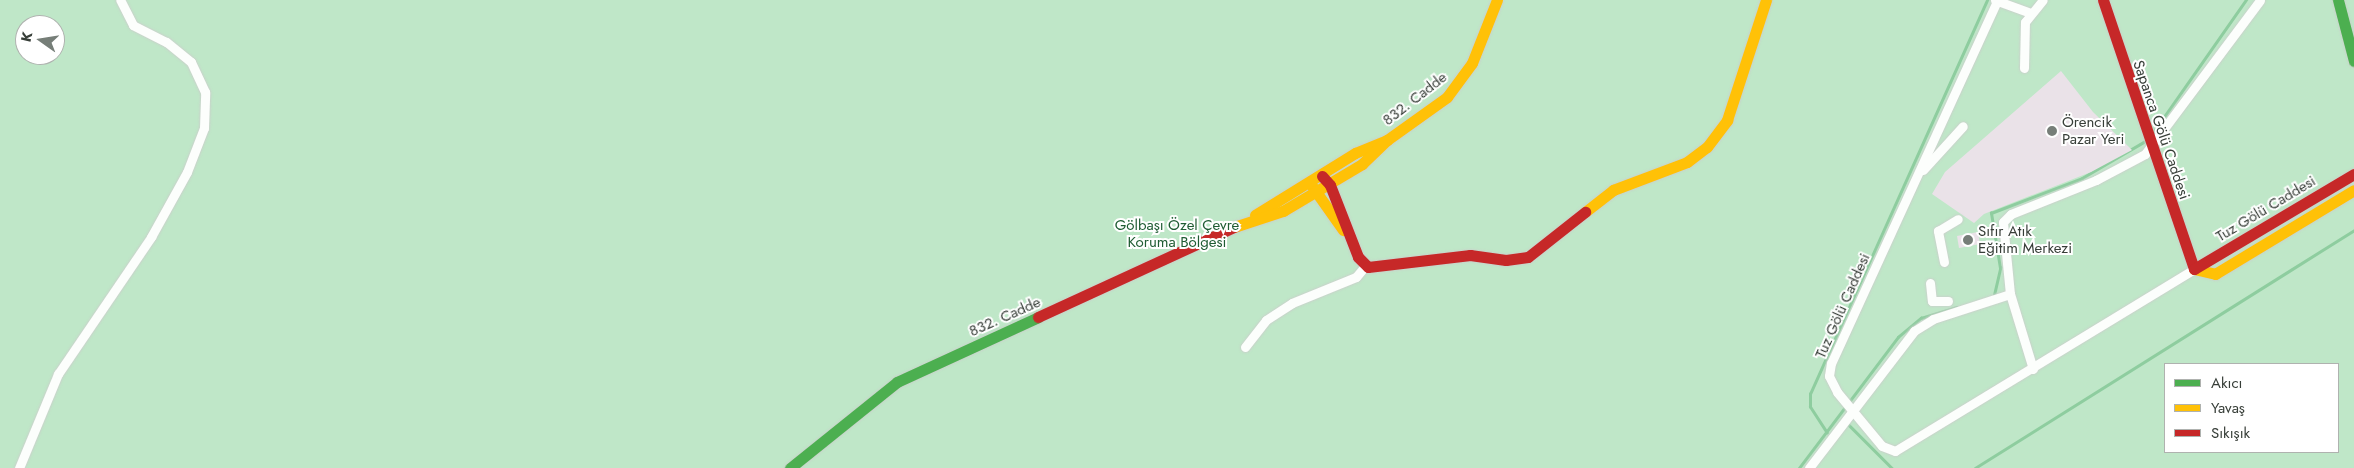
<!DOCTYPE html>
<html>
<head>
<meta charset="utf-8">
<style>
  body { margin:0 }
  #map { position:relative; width:2354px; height:468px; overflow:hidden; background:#ecf6ee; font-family:Jost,sans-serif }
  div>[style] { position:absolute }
  .green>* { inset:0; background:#bfe7c8 }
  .stream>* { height:2.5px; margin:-1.25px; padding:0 1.25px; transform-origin:1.25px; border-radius:1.25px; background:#8ecd9f }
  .building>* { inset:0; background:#eae2e8 }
  .roads { filter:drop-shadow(0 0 1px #cad1cb) drop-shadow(0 0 1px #cad1cb) }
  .street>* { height:9px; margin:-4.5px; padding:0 4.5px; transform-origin:4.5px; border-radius:4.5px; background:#fcfefc }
  .fast>* { height:11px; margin:-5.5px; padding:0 5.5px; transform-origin:5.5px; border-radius:5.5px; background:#4caf50 }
  .slow>* { height:11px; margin:-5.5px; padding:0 5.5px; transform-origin:5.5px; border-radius:5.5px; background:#ffc107 }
  .jam>* { height:11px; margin:-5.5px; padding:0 5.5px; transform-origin:5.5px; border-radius:5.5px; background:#c62828 }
  .dots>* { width:14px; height:14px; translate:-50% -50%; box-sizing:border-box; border:2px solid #fff; border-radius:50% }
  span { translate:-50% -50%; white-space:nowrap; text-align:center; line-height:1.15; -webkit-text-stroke:4px #fff; paint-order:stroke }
  .street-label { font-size:15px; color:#373e38 }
  .poi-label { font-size:15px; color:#373e38 }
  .left { translate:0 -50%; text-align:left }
  .park-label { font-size:15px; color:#1f5c33 }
  .legend { position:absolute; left:2164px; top:363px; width:175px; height:90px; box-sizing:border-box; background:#fff; border:1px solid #afb2af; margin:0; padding:6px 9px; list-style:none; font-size:15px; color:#373e38 }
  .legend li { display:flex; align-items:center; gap:10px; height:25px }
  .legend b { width:25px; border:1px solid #afb2af }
  .north { position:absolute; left:15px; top:15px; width:50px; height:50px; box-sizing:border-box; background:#fff; border:1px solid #afb2af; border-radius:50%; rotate:283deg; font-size:14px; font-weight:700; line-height:20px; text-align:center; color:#373e38 }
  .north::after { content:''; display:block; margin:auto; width:18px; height:22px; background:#767e78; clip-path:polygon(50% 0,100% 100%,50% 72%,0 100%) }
</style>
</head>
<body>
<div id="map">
  <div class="green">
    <div style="clip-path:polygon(evenodd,0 0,2354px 0,2354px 468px,0 468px,0 0,25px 25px,55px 25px,55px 55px,25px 55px,25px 25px,0 0,2165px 364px,2338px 364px,2338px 452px,2165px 452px,2165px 364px)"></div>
  </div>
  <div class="stream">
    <div style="left:2152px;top:134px;width:164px;rotate:-55deg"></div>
    <div style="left:1994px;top:295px;width:28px;rotate:-77deg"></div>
    <div style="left:2000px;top:268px;width:56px;rotate:-99.3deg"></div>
    <div style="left:1991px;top:213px;width:97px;rotate:-21deg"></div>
    <div style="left:2082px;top:178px;width:75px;rotate:-30.3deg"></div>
    <div style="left:1847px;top:423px;width:64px;rotate:45deg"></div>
    <div style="left:1827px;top:433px;width:31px;rotate:-123deg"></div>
    <div style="left:1810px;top:407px;width:13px;rotate:-90deg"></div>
    <div style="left:1810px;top:394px;width:432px;rotate:-65.8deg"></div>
    <div style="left:1799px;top:468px;width:164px;rotate:-52.9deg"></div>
    <div style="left:1898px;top:337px;width:30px;rotate:-40deg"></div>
    <div style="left:1921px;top:318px;width:37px;rotate:-17deg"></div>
    <div style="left:1975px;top:468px;width:448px;rotate:-32.1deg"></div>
  </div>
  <div class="building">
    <div style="clip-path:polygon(2061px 71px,2093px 112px,2132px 150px,2091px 172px,1984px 214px,1974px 223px,1932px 194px,1945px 172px)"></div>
    <div style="clip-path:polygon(1978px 232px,1980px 244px,1959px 248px,1957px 236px)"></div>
  </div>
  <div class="roads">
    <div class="street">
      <div style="left:1995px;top:0;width:38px;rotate:20deg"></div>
      <div style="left:1997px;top:1px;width:398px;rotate:114.6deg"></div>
      <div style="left:1831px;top:363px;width:13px;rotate:99deg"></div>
      <div style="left:1829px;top:376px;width:18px;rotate:63deg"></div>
      <div style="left:1837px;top:392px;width:70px;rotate:50.2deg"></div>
      <div style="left:1882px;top:446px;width:14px;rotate:21deg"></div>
      <div style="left:1895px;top:451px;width:350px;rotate:-31.3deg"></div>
      <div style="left:2024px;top:68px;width:46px;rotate:-88.8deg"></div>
      <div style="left:2025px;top:22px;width:28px;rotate:-51deg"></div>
      <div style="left:1923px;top:170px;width:59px;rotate:-47.7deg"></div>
      <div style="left:1944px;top:262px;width:32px;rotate:-101deg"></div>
      <div style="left:1938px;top:231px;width:23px;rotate:-31deg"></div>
      <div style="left:1930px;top:283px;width:18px;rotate:84deg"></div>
      <div style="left:1932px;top:301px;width:16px"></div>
      <div style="left:1245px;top:347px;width:34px;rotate:-52deg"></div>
      <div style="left:1266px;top:320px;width:31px;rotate:-33deg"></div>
      <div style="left:1292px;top:303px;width:69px;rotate:-22.1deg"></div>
      <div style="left:1356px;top:277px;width:16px;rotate:-50deg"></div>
      <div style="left:2033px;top:369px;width:78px;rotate:-107deg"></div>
      <div style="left:2010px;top:294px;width:72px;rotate:-95.6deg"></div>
      <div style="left:2003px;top:222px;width:11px;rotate:-45deg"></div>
      <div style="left:2011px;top:214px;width:92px;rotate:-21.8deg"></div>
      <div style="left:2096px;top:180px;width:55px;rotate:-28deg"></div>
      <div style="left:2145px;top:154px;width:192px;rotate:-53.2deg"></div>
      <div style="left:19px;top:468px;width:102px;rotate:-67.5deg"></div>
      <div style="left:58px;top:374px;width:166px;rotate:-55.8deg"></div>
      <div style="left:151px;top:237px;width:74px;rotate:-61deg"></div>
      <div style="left:187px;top:172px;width:47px;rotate:-68.9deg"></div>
      <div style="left:204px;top:128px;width:36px;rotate:-88deg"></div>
      <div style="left:205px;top:92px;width:33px;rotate:-115deg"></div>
      <div style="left:191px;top:62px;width:32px;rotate:-141deg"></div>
      <div style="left:166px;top:42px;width:37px;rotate:-153deg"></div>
      <div style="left:133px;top:25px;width:28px;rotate:-117deg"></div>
      <div style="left:1809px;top:468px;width:173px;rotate:-52.5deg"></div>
      <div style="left:1914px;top:331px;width:22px;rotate:-32deg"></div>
      <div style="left:1933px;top:319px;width:81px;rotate:-18deg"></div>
    </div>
    <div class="fast">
      <div style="left:2338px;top:0;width:63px;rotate:75.3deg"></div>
      <div style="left:790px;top:468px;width:137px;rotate:-38.8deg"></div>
      <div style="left:897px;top:382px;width:155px;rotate:-24.7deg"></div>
    </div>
    <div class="slow">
      <div style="left:1312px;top:186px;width:54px;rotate:54.8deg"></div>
      <div style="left:1585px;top:212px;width:36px;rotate:-38deg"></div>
      <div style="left:1613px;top:190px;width:79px;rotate:-20.7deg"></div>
      <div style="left:1687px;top:162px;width:25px;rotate:-37deg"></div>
      <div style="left:1707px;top:147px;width:34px;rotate:-53deg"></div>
      <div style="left:1727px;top:120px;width:126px;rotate:-72deg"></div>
      <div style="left:1255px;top:215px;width:118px;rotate:-31.8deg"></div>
      <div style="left:1355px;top:153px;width:35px;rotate:-22deg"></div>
      <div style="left:1387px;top:140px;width:74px;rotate:-35.6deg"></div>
      <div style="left:1447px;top:97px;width:42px;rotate:-53.7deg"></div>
      <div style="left:1472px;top:63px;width:68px;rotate:-68.4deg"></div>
      <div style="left:1234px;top:227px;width:52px;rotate:-18.1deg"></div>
      <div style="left:1283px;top:211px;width:92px;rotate:-30.7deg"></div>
      <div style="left:1362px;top:164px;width:35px;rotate:-44deg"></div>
      <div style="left:2194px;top:269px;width:22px;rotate:13deg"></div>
      <div style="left:2215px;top:274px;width:162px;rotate:-31.1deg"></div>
    </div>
    <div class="jam">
      <div style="left:2103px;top:0;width:284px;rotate:71.3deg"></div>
      <div style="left:1322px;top:176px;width:12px;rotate:48deg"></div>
      <div style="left:1330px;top:185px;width:77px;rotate:68.7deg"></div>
      <div style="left:1358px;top:257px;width:14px;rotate:45deg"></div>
      <div style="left:1368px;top:267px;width:103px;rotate:-6.7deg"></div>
      <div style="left:1470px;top:255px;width:36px;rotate:8deg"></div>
      <div style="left:1506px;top:260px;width:22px;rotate:-8deg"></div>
      <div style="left:1528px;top:257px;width:73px;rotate:-38.3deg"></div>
      <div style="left:2194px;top:269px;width:186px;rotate:-30.7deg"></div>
      <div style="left:1038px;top:317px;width:216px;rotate:-24.7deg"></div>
    </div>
  </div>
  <div class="dots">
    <div style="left:2052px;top:131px;background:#767e78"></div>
    <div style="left:1968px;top:240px;background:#767e78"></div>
  </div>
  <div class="street-label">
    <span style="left:1415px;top:99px;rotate:-38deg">832. Cadde</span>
    <span style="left:2161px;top:130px;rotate:71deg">Sapanca Gölü Caddesi</span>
    <span style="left:2266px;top:209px;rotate:-31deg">Tuz Gölü Caddesi</span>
    <span style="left:1843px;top:306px;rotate:-66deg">Tuz Gölü Caddesi</span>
    <span style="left:1005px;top:317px;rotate:-24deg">832. Cadde</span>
  </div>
  <div class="poi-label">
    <span class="left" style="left:2062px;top:131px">Örencik<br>Pazar Yeri</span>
    <span class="left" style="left:1978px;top:240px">Sıfır Atık<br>Eğitim Merkezi</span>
  </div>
  <div class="park-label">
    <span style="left:1177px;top:234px">Gölbaşı Özel Çevre<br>Koruma Bölgesi</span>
  </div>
  <ul class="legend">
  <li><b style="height:6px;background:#4caf50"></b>Akıcı</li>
  <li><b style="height:6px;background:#ffc107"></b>Yavaş</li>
  <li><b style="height:6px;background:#c62828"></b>Sıkışık</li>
  </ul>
  <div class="north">K</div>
</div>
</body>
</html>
